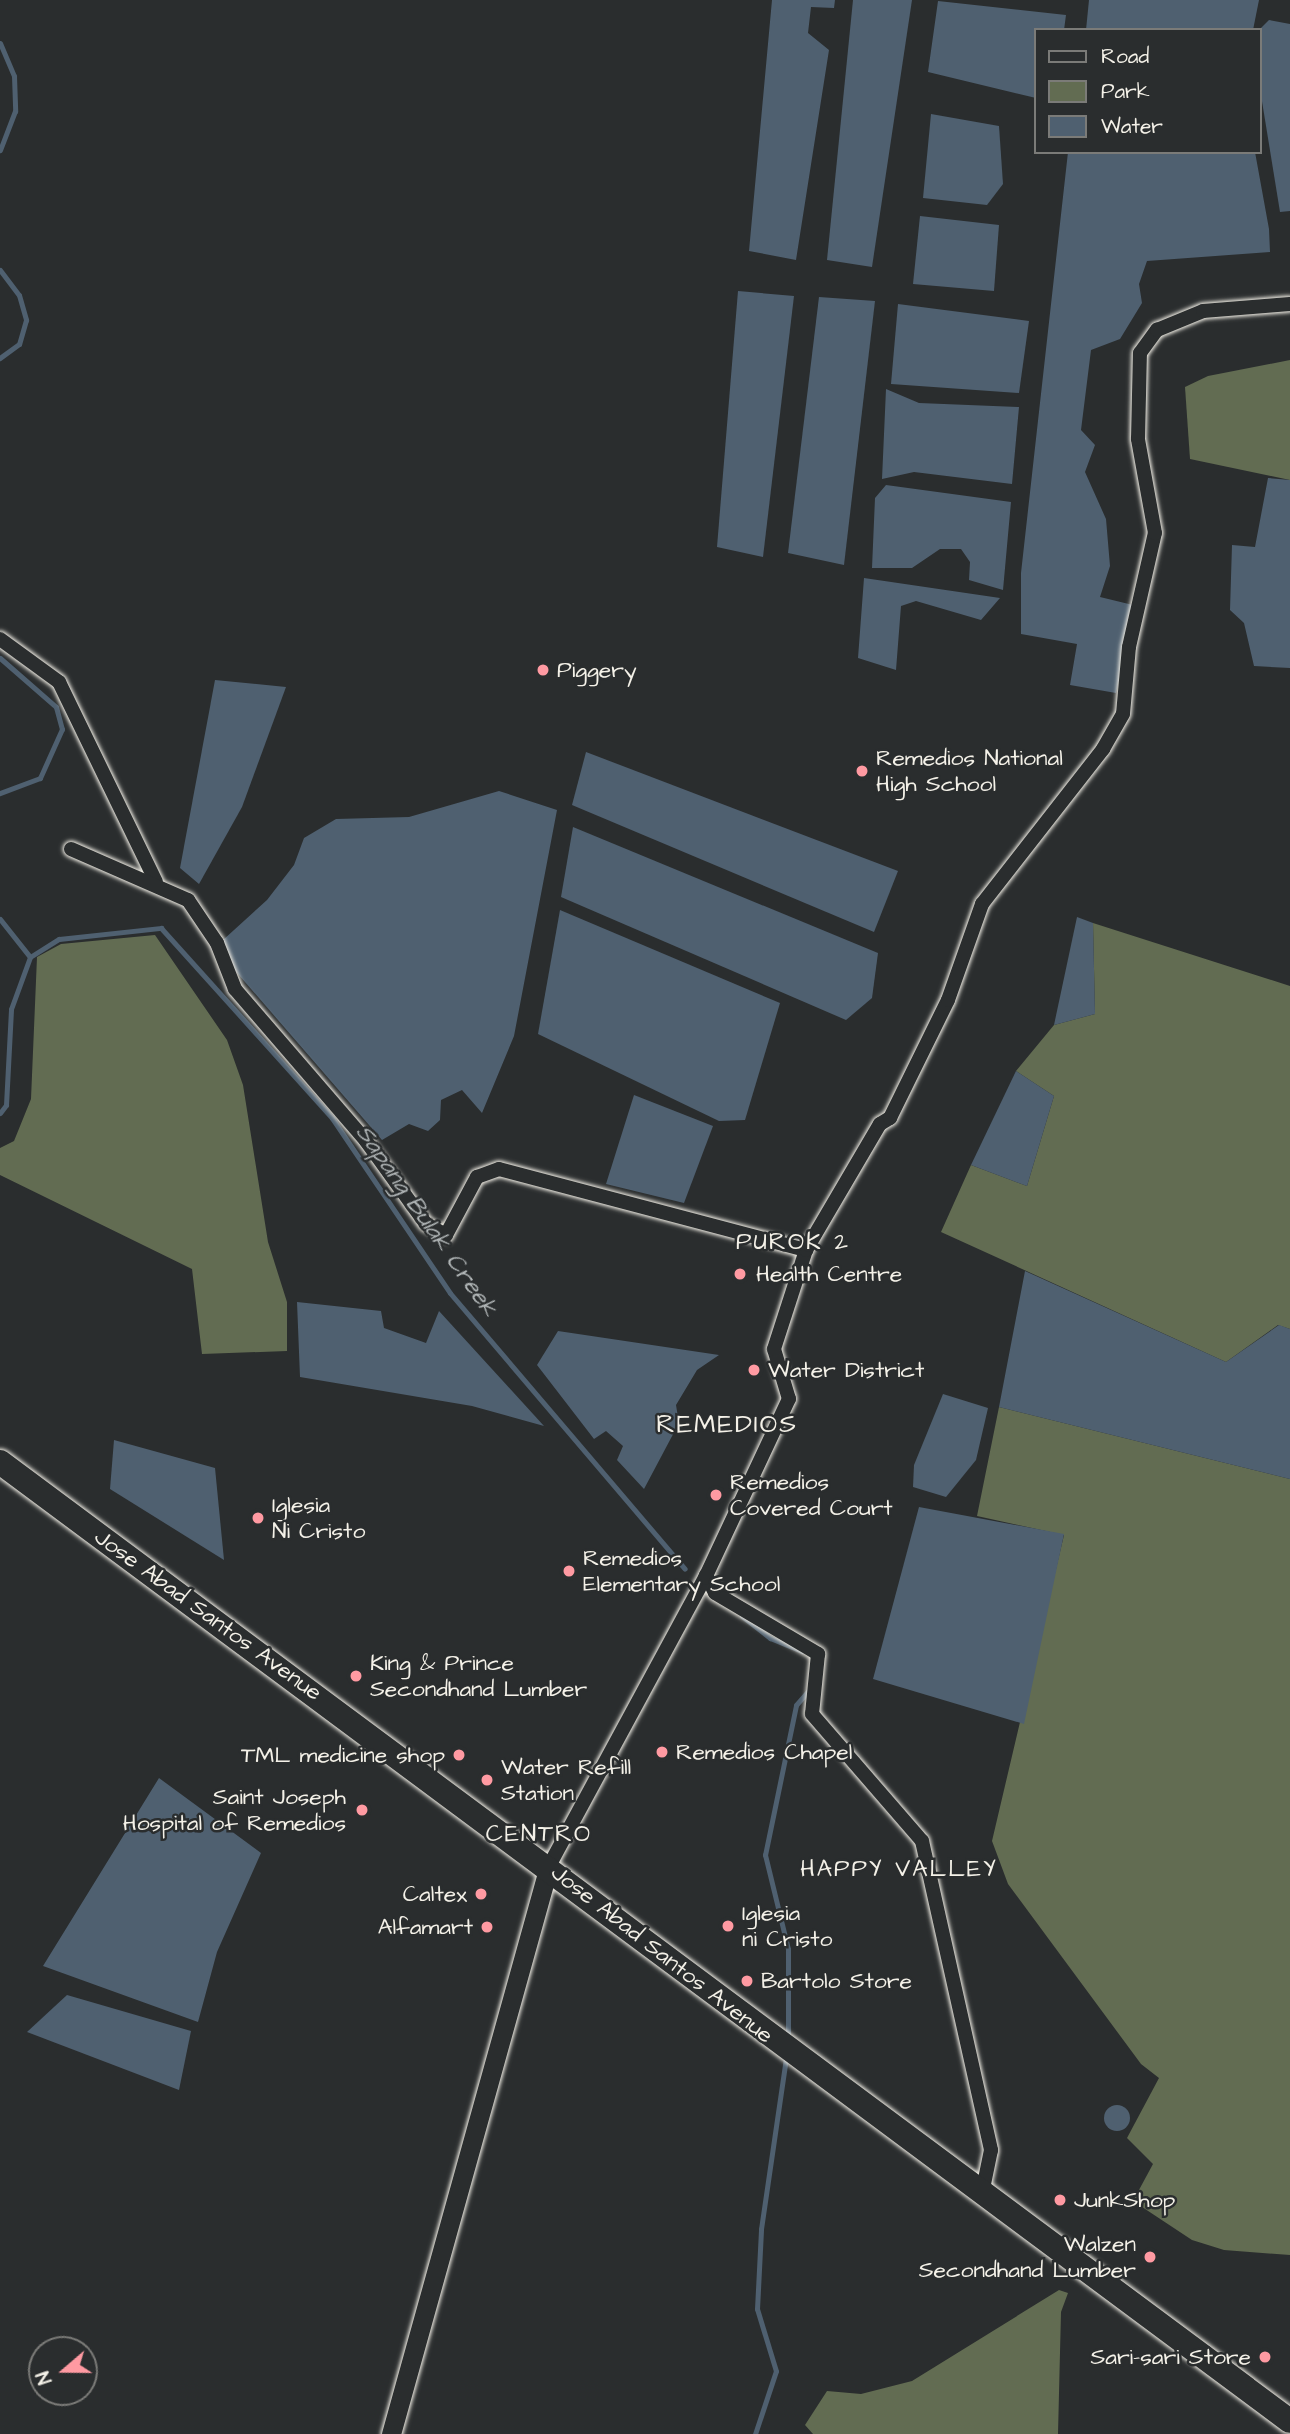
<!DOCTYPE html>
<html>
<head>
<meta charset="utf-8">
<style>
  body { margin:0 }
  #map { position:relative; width:1290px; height:2434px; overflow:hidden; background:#2a2d2e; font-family:"Architects Daughter",sans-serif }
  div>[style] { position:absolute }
  .green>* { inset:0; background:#626c52 }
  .water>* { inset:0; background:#4f6070 }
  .round { border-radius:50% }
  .stream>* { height:5px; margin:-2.5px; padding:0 2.5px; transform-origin:2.5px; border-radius:2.5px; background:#4f6070 }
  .roads { filter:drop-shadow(0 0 2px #f4f1e8) drop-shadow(0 0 2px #f4f1e8) }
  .street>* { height:14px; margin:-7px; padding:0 7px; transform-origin:7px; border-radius:7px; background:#2a2d2e }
  .secondary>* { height:19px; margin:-9.5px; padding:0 9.5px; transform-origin:9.5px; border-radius:9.5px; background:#2a2d2e }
  .highway>* { height:24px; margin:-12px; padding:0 12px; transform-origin:12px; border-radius:12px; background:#2a2d2e }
  .dots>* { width:19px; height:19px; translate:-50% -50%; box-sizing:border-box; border:4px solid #2a2d2e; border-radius:50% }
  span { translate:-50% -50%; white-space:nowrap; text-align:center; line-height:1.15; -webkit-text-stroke:5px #2a2d2e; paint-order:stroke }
  .poi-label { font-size:23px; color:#f4f1e8 }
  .left { translate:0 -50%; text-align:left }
  .right { translate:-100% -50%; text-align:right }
  .street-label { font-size:23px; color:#f4f1e8 }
  .water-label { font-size:24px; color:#b2b7b8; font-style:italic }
  .neighbourhood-label { font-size:24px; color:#f4f1e8; letter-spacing:2px }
  .quarter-label { font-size:26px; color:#f4f1e8; letter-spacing:2px }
  .legend { position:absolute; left:1034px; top:28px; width:228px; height:126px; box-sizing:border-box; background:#2a2d2e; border:2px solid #7b7b78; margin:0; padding:9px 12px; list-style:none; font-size:21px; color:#f4f1e8 }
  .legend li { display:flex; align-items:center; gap:14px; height:35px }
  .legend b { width:35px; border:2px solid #7b7b78 }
  .north { position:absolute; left:28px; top:2336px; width:70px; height:70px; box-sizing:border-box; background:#2a2d2e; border:2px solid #7b7b78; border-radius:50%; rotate:250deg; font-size:19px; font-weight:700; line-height:28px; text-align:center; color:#f4f1e8 }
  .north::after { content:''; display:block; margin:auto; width:24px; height:32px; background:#ff9aa2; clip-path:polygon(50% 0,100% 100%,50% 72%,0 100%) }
</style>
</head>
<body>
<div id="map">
  <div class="green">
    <div style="clip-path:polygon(1290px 360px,1290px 480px,1190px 459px,1185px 387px,1208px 376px)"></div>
    <div style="clip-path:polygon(1093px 923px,1290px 986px,1290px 1329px,1278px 1325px,1226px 1362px,941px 1232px,971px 1165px,1027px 1186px,1054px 1096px,1016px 1071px,1054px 1025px,1095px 1014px)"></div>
    <div style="clip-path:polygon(155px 935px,227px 1040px,243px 1085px,268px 1242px,287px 1302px,287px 1351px,202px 1354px,192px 1269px,0 1175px,0 1148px,14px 1141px,31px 1099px,37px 957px,61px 944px)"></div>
    <div style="clip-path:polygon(999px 1407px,1290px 1479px,1290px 2255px,1224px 2250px,1192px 2240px,1133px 2201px,1153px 2164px,1127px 2138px,1159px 2078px,1141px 2064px,1008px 1884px,992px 1841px,1064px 1535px,977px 1516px)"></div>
    <div style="clip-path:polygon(1059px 2290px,1068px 2293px,1061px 2312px,1058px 2434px,813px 2434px,805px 2425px,827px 2391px,861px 2394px,912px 2381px)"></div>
  </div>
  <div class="water">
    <div style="clip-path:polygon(772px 0,835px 0,834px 8px,811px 7px,808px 33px,829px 50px,796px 260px,749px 251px)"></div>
    <div style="clip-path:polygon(853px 0,912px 0,872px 267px,827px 260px)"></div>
    <div style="clip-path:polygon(1089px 0,1259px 0,1253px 30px,1086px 30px)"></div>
    <div style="clip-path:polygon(938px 1px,1066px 15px,1064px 30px,1036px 30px,1036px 98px,928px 72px)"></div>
    <div style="clip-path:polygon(1269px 20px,1290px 24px,1290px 211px,1280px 212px,1260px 89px,1259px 30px)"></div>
    <div style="clip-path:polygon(931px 114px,999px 126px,1003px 184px,987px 205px,923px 198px)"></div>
    <div style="clip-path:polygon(1068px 152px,1255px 152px,1269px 229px,1270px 252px,1147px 261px,1139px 284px,1142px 303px,1120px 339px,1091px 350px,1081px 430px,1095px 445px,1085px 472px,1106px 519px,1110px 566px,1100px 597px,1137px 606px,1116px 693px,1070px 685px,1077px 644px,1021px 634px,1021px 573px)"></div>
    <div style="clip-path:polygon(920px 216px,999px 225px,994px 291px,913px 284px)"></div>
    <div style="clip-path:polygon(738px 291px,794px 296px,763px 557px,717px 547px)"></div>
    <div style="clip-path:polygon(819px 297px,875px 301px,844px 565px,788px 553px)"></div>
    <div style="clip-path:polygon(898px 304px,1029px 321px,1019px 393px,891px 384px)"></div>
    <div style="clip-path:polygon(886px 389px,919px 403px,1019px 407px,1012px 484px,914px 472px,882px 479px)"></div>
    <div style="clip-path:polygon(1268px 478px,1290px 480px,1290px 668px,1254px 666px,1244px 623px,1230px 610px,1232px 545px,1255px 547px)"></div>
    <div style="clip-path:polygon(886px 485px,1011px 502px,1003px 590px,969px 580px,970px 562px,961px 549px,940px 549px,912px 568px,872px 568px,875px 498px)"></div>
    <div style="clip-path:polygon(864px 578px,1000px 598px,981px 620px,916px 601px,901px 606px,896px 670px,858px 658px)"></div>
    <div style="clip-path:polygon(215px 680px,286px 687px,242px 807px,199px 884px,180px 868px)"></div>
    <div style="clip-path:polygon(586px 752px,898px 871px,874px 932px,572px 805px)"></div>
    <div style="clip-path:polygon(499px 791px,557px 810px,514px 1036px,482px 1113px,462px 1090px,441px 1100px,440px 1120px,428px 1131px,409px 1124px,382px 1140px,232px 967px,223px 940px,267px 900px,294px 865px,304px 838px,336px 819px,409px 817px)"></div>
    <div style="clip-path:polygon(573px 827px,878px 953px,872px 998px,846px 1020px,561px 897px)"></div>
    <div style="clip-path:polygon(560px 910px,780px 1003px,745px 1120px,719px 1121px,538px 1034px)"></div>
    <div style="clip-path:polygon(1077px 917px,1093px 923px,1095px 1014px,1054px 1025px)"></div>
    <div style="clip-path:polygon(1016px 1071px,1054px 1096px,1027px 1186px,971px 1165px)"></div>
    <div style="clip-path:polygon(634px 1095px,713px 1126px,684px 1203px,606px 1184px)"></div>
    <div style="clip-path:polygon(1025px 1271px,1226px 1362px,1279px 1325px,1290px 1329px,1290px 1479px,999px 1407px)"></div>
    <div style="clip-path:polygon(297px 1302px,381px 1311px,384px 1328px,426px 1343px,439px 1311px,544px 1426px,472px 1406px,300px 1377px)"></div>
    <div style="clip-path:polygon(558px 1331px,719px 1355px,697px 1370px,676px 1405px,679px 1423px,644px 1489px,617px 1460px,623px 1446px,606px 1431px,594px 1439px,537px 1365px)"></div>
    <div style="clip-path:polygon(943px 1394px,988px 1408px,976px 1460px,946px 1497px,913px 1487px,914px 1465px)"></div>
    <div style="clip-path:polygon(114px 1440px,215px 1468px,224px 1560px,110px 1489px)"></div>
    <div style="clip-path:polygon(919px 1507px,1064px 1534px,1024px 1724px,873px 1679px)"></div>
    <div style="clip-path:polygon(159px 1778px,261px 1853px,217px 1952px,198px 2022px,43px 1966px)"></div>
    <div style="clip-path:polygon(67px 1995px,191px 2031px,179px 2090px,27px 2032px)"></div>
    <div class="round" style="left:1104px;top:2105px;width:26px;height:26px"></div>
  </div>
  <div class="stream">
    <div style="left:0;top:43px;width:36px;rotate:67deg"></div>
    <div style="left:14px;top:76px;width:35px;rotate:88deg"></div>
    <div style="left:15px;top:111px;width:42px;rotate:111deg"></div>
    <div style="left:0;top:270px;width:31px;rotate:53deg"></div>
    <div style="left:19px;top:295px;width:26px;rotate:74deg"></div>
    <div style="left:26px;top:320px;width:25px;rotate:106deg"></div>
    <div style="left:19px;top:344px;width:24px;rotate:144deg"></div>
    <div style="left:0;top:658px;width:74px;rotate:41.2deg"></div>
    <div style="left:56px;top:707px;width:23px;rotate:75deg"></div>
    <div style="left:62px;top:729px;width:54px;rotate:114.2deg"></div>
    <div style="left:40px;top:778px;width:43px;rotate:159.4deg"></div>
    <div style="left:0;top:919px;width:48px;rotate:51.7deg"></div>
    <div style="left:0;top:1113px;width:10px;rotate:-53deg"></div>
    <div style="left:6px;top:1105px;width:96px;rotate:-87deg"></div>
    <div style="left:11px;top:1009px;width:55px;rotate:-69.9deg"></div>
    <div style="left:30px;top:957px;width:34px;rotate:-32deg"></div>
    <div style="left:59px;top:939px;width:103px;rotate:-6.2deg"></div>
    <div style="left:161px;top:928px;width:256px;rotate:48deg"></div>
    <div style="left:332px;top:1118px;width:211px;rotate:56deg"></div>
    <div style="left:450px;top:1293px;width:362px;rotate:49.6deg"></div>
    <div style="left:742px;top:1616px;width:36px;rotate:38deg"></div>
    <div style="left:770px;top:1638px;width:35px;rotate:22deg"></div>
    <div style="left:788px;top:2037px;width:88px;rotate:-90deg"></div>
    <div style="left:788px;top:1949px;width:97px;rotate:-103.7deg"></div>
    <div style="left:765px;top:1855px;width:153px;rotate:-78.3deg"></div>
    <div style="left:796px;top:1705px;width:23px;rotate:-49deg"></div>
    <div style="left:755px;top:2434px;width:66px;rotate:-71.6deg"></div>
    <div style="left:776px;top:2371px;width:65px;rotate:-107deg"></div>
    <div style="left:757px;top:2309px;width:80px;rotate:-87.1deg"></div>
    <div style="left:761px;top:2229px;width:174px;rotate:-81.7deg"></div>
  </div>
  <div class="roads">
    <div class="street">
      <div style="left:0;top:639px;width:73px;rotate:36.1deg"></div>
      <div style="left:59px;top:682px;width:222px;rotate:64.1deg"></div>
      <div style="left:71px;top:849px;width:128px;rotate:23.6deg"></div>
      <div style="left:188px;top:900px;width:52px;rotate:56deg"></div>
      <div style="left:217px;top:943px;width:49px;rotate:68.6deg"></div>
      <div style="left:235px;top:989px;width:201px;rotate:49.2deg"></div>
      <div style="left:366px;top:1141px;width:102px;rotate:54.1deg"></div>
      <div style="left:426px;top:1224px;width:23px;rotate:29deg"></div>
      <div style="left:446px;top:1235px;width:66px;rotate:-61.9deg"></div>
      <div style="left:477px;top:1177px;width:23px;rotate:-20deg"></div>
      <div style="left:499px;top:1169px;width:318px;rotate:14.8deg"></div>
      <div style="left:706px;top:1575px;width:20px;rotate:63deg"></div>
      <div style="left:715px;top:1593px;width:120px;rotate:30.6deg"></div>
      <div style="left:818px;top:1654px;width:60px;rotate:95.7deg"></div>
      <div style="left:812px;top:1714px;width:168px;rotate:49.1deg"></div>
      <div style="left:922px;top:1841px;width:317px;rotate:77.4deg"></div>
      <div style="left:991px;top:2150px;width:45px;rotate:101.6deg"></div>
      <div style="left:549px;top:1866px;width:328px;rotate:-61.6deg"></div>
      <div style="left:705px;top:1578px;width:198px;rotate:-64.9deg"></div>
      <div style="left:789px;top:1399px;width:52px;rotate:-106.7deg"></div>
      <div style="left:774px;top:1349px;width:104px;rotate:-72.1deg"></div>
      <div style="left:806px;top:1250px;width:146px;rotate:-59.6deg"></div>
      <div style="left:880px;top:1124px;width:12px;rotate:-31deg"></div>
      <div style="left:890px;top:1118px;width:131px;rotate:-63.8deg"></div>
      <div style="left:948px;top:1000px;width:102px;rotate:-70.5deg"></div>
      <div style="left:982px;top:904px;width:197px;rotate:-52deg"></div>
      <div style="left:1103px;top:749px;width:40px;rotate:-60.3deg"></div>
      <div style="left:1123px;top:714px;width:67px;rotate:-84.9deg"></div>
      <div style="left:1129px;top:647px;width:117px;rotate:-77.2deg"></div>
      <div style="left:1155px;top:533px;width:96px;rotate:-100.3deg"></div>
      <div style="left:1138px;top:439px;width:86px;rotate:-88.7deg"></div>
      <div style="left:1140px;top:353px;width:29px;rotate:-54deg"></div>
      <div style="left:1157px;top:330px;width:50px;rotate:-22.4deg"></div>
      <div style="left:1203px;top:311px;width:87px;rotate:-4.6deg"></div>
    </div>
    <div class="secondary">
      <div style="left:391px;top:2434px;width:590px;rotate:-74.46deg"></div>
    </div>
    <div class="highway">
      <div style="left:0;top:1462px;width:1607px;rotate:36.63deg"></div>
    </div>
  </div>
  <div class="dots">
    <div style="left:543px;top:670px;background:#ff9aa2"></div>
    <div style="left:862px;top:771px;background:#ff9aa2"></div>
    <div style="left:740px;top:1274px;background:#ff9aa2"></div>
    <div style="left:754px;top:1370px;background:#ff9aa2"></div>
    <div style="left:716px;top:1495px;background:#ff9aa2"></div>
    <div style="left:258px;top:1518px;background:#ff9aa2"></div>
    <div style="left:569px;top:1571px;background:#ff9aa2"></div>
    <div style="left:356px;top:1676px;background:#ff9aa2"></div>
    <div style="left:662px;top:1752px;background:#ff9aa2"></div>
    <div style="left:459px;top:1755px;background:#ff9aa2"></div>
    <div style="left:487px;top:1780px;background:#ff9aa2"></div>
    <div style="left:362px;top:1810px;background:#ff9aa2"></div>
    <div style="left:481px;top:1894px;background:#ff9aa2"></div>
    <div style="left:728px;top:1926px;background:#ff9aa2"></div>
    <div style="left:487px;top:1927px;background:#ff9aa2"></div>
    <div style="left:747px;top:1981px;background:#ff9aa2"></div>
    <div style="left:1060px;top:2200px;background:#ff9aa2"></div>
    <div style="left:1150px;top:2257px;background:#ff9aa2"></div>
    <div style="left:1265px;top:2357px;background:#ff9aa2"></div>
  </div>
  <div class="poi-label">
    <span class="left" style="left:557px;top:670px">Piggery</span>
    <span class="left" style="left:876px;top:771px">Remedios National<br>High School</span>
    <span class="left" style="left:756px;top:1274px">Health Centre</span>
    <span class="left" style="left:768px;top:1370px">Water District</span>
    <span class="left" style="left:730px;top:1495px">Remedios<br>Covered Court</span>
    <span class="left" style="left:272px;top:1518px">Iglesia<br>Ni Cristo</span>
    <span class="left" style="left:583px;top:1571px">Remedios<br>Elementary School</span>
    <span class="left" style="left:370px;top:1676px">King &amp; Prince<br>Secondhand Lumber</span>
    <span class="left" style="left:676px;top:1752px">Remedios Chapel</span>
    <span class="right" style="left:445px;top:1755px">TML medicine shop</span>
    <span class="left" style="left:501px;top:1780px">Water Refill<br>Station</span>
    <span class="right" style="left:346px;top:1810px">Saint Joseph<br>Hospital of Remedios</span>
    <span class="right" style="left:467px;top:1894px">Caltex</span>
    <span class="left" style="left:742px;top:1926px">Iglesia<br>ni Cristo</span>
    <span class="right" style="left:473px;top:1927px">Alfamart</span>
    <span class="left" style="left:761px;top:1981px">Bartolo Store</span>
    <span class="left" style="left:1074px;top:2200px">JunkShop</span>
    <span class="right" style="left:1136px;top:2257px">Walzen<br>Secondhand Lumber</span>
    <span class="right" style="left:1251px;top:2357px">Sari-sari Store</span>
  </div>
  <div class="street-label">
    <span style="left:208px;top:1615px;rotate:36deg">Jose Abad Santos Avenue</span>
    <span style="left:662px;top:1954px;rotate:38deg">Jose Abad Santos Avenue</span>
  </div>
  <div class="water-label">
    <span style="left:426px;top:1221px;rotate:55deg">Sapang Bulak Creek</span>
  </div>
  <div class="neighbourhood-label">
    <span style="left:793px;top:1243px">PUROK 2</span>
    <span style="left:539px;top:1835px">CENTRO</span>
    <span style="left:899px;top:1870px">HAPPY VALLEY</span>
  </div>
  <div class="quarter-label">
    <span style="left:727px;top:1425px">REMEDIOS</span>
  </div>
  <ul class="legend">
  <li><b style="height:9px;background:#2a2d2e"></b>Road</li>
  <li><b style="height:19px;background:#626c52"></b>Park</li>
  <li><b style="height:19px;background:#4f6070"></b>Water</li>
  </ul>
  <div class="north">N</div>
</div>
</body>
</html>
